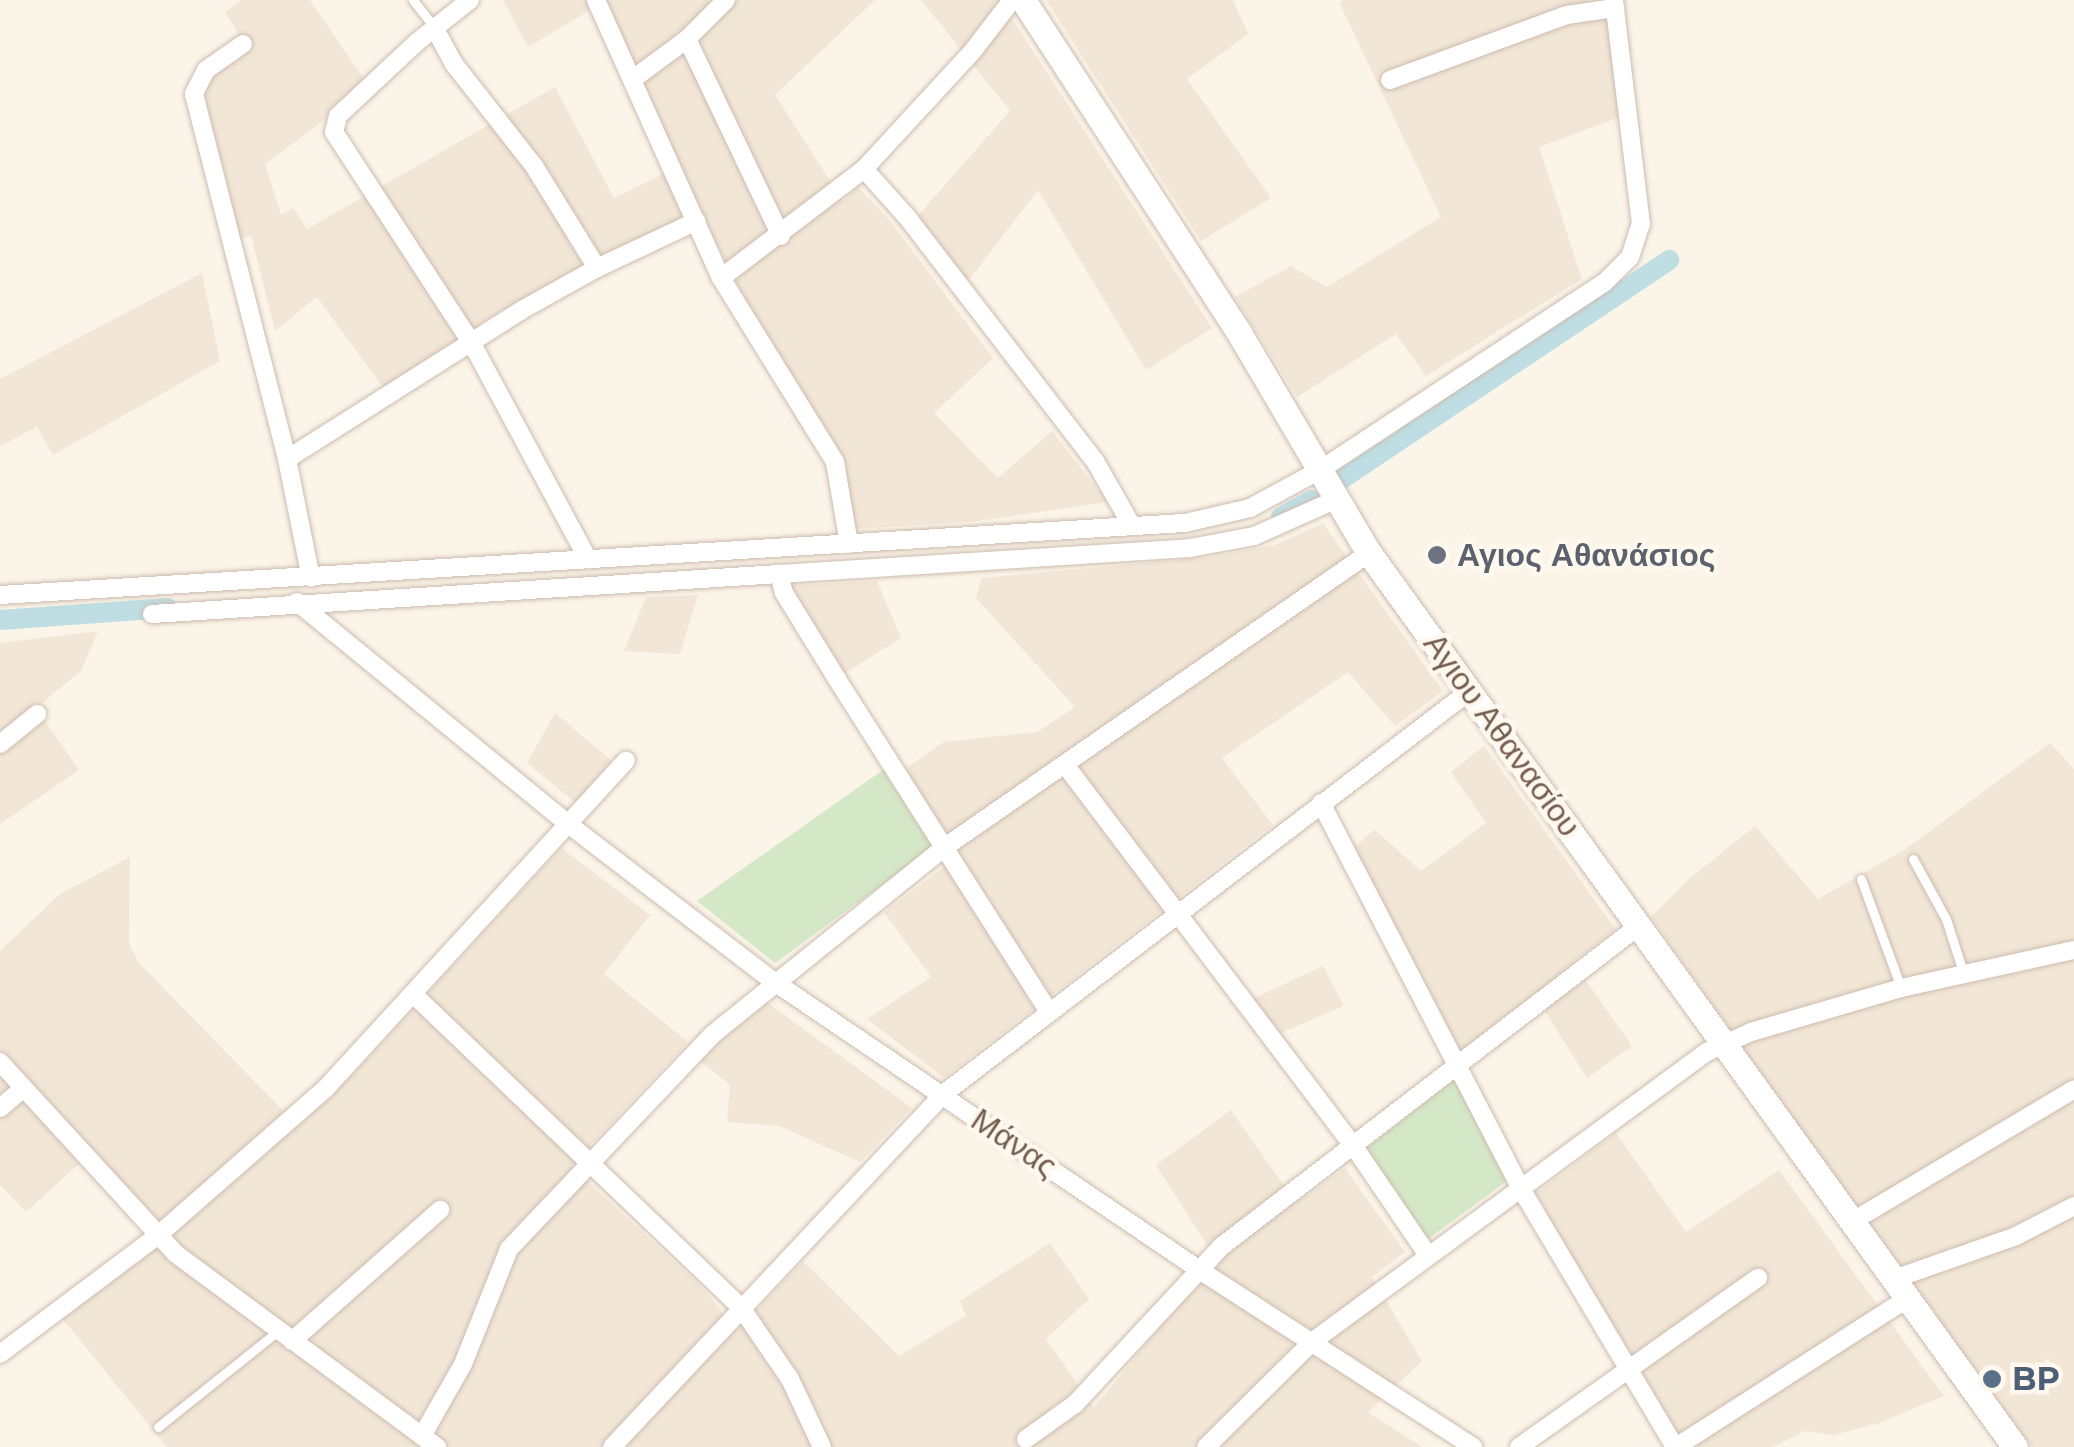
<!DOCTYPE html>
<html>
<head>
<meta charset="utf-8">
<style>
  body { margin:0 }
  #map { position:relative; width:2074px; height:1447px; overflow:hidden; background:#fbf4e8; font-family:Montserrat,sans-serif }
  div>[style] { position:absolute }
  .residential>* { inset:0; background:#f2e6d7 }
  .green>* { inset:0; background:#d4e8c7 }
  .canal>* { height:20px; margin:-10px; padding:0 10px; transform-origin:10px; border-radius:10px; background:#bedee4 }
  .roads { filter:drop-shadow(0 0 2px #ccbcaf) drop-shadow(0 0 2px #ccbcaf) }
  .lane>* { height:9px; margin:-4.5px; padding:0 4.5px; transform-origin:4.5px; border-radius:4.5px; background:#fff }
  .street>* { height:18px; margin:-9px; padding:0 9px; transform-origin:9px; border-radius:9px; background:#fff }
  .secondary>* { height:25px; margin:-12.5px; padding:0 12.5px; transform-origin:12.5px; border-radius:12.5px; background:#fff }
  .dots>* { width:28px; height:28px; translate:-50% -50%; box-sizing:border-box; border:5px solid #fef8ee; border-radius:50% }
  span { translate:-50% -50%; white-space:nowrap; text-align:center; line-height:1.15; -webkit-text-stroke:9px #fef8ee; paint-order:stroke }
  .worship-label { font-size:32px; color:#5b616d; font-weight:700 }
  .left { translate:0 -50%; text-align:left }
  .street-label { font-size:32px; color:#745c4e }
  .service-label { font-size:32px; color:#4e5e75; font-weight:700 }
</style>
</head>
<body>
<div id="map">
  <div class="residential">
    <div style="clip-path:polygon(241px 0,310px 0,366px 82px,331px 115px,265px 164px,281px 215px,293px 208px,307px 229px,555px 87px,614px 198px,679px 166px,599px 5px,528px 47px,503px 0,875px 0,775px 95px,843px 201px,858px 187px,890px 221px,993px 358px,934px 413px,998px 478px,1052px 431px,1107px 502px,971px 522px,852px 529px,848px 488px,839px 456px,760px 330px,701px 212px,493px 315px,387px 393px,317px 297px,275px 331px,251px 236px,240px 238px,203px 89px,205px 80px,248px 49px,225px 12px)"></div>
    <div style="clip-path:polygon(921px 0,1000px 0,1212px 328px,1146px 370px,1038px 190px,965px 285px,915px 219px,1010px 111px)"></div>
    <div style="clip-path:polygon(1046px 0,1233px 0,1248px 34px,1187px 79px,1271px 198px,1201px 241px)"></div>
    <div style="clip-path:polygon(1343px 0,1607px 0,1620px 117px,1539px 147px,1582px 279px,1426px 376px,1396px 334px,1297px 397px,1235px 297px,1291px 266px,1327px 287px,1441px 217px,1339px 2px)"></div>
    <div style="clip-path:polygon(202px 273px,220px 361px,53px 455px,37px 427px,0 446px,0 379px)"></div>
    <div style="clip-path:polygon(1323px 523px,1443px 691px,1395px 726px,1348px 672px,1222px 758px,1273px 825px,944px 1078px,867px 1019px,931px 977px,884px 912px,956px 858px,902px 771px,944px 742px,1037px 732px,1075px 707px,976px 598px,982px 578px,1210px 557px,1275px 545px)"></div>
    <div style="clip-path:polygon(877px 581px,901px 638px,837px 678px,782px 586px)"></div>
    <div style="clip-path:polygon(698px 595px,680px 654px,624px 651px,646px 597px)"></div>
    <div style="clip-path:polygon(98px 631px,81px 671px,36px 708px,79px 770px,0 824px,0 643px)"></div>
    <div style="clip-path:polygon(555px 713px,612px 761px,576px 803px,527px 763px)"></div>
    <div style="clip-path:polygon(2050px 743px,2074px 769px,2074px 1447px,2032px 1447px,1863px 1219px,1651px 917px,1690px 878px,1755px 826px,1818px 899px,1904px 850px)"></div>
    <div style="clip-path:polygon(1484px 746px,1616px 930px,1573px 962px,1632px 1046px,1587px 1078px,1534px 994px,1459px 1051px,1353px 848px,1375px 830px,1421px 871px,1486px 823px,1451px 772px)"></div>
    <div style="clip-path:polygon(561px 848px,650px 915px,604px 974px,688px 1042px,571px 1166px,702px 1287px,737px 1331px,803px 1261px,899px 1356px,966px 1316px,960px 1301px,1050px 1243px,1089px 1299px,1046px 1339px,1094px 1408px,1162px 1324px,1219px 1264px,1156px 1165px,1231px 1110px,1296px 1203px,1345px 1168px,1405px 1252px,1372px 1277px,1422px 1361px,1368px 1412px,1422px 1447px,167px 1447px,62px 1318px,167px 1238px,91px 1153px,26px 1212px,0 1185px,0 951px,60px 894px,130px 857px,129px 944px,139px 963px,298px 1126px,360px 1067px)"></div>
    <div style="clip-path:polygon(1323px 966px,1344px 1006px,1274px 1036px,1248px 1001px)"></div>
    <div style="clip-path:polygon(765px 1001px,912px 1108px,860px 1162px,779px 1126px,727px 1122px,730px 1085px,699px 1060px)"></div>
    <div style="clip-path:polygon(1616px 1133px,1686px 1232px,1779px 1170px,1944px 1396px,1879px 1423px,1834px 1435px,1805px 1431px,1773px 1447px,1680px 1447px,1637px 1379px,1536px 1193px)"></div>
  </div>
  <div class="green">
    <div style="clip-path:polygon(883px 770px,933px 847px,775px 963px,697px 901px)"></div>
    <div style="clip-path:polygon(1455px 1079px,1508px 1180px,1424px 1242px,1360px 1153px)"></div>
  </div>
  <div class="canal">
    <div style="left:1342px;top:479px;width:394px;rotate:-33.8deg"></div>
    <div style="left:1281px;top:517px;width:35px;rotate:-29deg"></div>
    <div style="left:0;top:620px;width:168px;rotate:-4.1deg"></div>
  </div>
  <div class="roads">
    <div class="lane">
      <div style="left:413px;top:0;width:34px;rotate:52deg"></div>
      <div style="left:1913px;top:859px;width:68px;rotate:61.2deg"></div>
      <div style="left:1946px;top:919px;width:56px;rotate:72.2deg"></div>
      <div style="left:1861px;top:879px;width:116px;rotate:69.8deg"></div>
      <div style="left:158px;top:1427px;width:154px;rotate:-38.7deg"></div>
    </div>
    <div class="street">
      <div style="left:470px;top:0;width:68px;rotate:141.6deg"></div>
      <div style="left:417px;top:42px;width:108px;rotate:136.9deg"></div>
      <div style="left:338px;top:116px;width:16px;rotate:104deg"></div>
      <div style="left:334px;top:132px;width:251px;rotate:56.9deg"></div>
      <div style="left:471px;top:342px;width:247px;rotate:61.7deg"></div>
      <div style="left:596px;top:0;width:305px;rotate:65.8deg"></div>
      <div style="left:721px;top:278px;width:216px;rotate:58.2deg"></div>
      <div style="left:835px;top:462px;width:83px;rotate:80.3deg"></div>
      <div style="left:434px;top:27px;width:42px;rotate:61.6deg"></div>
      <div style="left:454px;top:64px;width:130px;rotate:51.9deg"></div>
      <div style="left:534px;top:166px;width:120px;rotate:58.3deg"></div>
      <div style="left:687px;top:39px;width:218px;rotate:64.5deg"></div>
      <div style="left:243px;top:44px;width:45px;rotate:144.9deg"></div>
      <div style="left:206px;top:70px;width:27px;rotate:117deg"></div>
      <div style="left:194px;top:94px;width:377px;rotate:75.7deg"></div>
      <div style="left:287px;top:459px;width:276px;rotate:-32.4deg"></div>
      <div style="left:520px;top:311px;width:88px;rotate:-29.2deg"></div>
      <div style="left:597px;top:268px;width:110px;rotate:-25.2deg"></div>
      <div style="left:633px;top:79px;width:67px;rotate:-36.5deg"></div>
      <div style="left:687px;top:39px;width:55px;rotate:-45deg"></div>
      <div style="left:1390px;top:80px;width:189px;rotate:-20.2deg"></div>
      <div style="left:1567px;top:15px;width:49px;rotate:-8.3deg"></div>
      <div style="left:864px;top:169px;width:64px;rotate:48.1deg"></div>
      <div style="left:907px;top:217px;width:308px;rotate:52.4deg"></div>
      <div style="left:1095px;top:461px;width:75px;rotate:60.4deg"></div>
      <div style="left:721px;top:278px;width:180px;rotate:-37.3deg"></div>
      <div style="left:864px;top:169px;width:159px;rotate:-47.3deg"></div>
      <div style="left:972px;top:52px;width:66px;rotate:-52.4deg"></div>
      <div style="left:287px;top:459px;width:121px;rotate:78.6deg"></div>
      <div style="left:0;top:595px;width:1187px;rotate:-3.48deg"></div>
      <div style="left:1185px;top:523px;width:67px;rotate:-13deg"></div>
      <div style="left:1250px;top:508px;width:80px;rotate:-28.5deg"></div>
      <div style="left:1320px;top:470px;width:340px;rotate:-33.4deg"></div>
      <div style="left:1604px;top:283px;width:37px;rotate:-45deg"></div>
      <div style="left:1630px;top:257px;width:35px;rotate:-72deg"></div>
      <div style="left:1641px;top:224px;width:226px;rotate:-96.9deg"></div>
      <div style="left:297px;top:602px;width:349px;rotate:39.3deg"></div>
      <div style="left:567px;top:823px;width:260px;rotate:37.5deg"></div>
      <div style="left:773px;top:981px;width:513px;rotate:34.12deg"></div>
      <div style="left:1198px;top:1269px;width:328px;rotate:32.9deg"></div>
      <div style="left:152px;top:614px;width:628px;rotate:-3.65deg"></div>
      <div style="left:0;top:744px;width:48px;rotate:-39deg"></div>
      <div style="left:1066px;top:766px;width:479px;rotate:52.9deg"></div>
      <div style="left:1355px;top:1148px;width:128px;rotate:55.8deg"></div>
      <div style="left:1321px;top:803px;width:433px;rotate:62.6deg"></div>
      <div style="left:1520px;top:1187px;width:303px;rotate:59.2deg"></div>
      <div style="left:413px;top:994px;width:452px;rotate:43.7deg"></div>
      <div style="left:740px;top:1306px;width:88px;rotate:55.6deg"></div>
      <div style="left:790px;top:1379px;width:75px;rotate:64.8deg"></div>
      <div style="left:1049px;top:1012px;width:395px;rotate:-122.5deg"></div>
      <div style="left:837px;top:679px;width:101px;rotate:-121.6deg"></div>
      <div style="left:784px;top:593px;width:20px;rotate:-105deg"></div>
      <div style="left:779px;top:574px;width:412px;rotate:-3.6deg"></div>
      <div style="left:1190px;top:548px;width:65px;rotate:-10.6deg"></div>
      <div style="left:1254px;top:536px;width:89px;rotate:-24deg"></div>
      <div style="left:0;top:1062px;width:260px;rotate:47.5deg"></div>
      <div style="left:176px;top:1254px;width:325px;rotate:36.5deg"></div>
      <div style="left:0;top:1108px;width:30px;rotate:-40deg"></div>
      <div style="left:1853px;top:1221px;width:257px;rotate:-30.8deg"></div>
      <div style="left:1894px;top:1279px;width:129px;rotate:-19.4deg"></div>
      <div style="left:2016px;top:1236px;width:65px;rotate:-27.3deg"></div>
      <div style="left:292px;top:1341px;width:198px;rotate:-41.5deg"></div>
      <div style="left:0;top:1354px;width:196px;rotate:-36.9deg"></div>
      <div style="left:157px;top:1236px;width:225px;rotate:-41.2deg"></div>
      <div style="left:326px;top:1088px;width:444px;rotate:-47.5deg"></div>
      <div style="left:422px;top:1436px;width:83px;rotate:-60.3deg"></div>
      <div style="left:463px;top:1364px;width:124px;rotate:-68.2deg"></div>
      <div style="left:509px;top:1249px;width:296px;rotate:-46.5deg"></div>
      <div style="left:713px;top:1034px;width:298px;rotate:-38.9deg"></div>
      <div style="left:945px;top:847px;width:516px;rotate:-34.74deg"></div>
      <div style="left:1026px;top:1439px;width:60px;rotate:-35.5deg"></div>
      <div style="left:1075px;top:1404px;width:216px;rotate:-47.1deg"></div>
      <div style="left:1222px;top:1246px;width:527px;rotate:-37.52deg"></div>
      <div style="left:612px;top:1447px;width:482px;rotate:-46.8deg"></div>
      <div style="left:942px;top:1095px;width:666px;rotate:-37.44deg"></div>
      <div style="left:1206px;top:1447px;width:149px;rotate:-44.7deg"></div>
      <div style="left:1312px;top:1342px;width:490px;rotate:-36.3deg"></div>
      <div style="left:1707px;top:1052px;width:48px;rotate:-24.4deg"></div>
      <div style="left:1751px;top:1032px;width:156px;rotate:-16.3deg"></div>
      <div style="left:1901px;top:988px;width:177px;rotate:-12.4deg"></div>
      <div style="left:1519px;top:1447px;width:293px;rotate:-35.3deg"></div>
      <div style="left:1676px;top:1447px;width:276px;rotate:-32.7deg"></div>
    </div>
    <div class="secondary">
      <div style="left:1023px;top:0;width:395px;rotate:57deg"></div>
      <div style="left:1238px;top:331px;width:258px;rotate:59.5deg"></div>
      <div style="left:1369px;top:553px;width:1103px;rotate:54.15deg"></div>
    </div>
  </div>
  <div class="dots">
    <div style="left:1437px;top:555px;background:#6b7280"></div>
    <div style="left:1992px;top:1379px;background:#5c6f8a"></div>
  </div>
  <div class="worship-label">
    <span class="left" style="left:1457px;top:555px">Αγιος Αθανάσιος</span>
  </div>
  <div class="street-label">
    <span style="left:1502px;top:735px;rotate:54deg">Αγιου Αθανασίου</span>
    <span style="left:1014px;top:1143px;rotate:34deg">Μάνας</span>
  </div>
  <div class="service-label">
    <span class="left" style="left:2012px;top:1379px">BP</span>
  </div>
</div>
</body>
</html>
